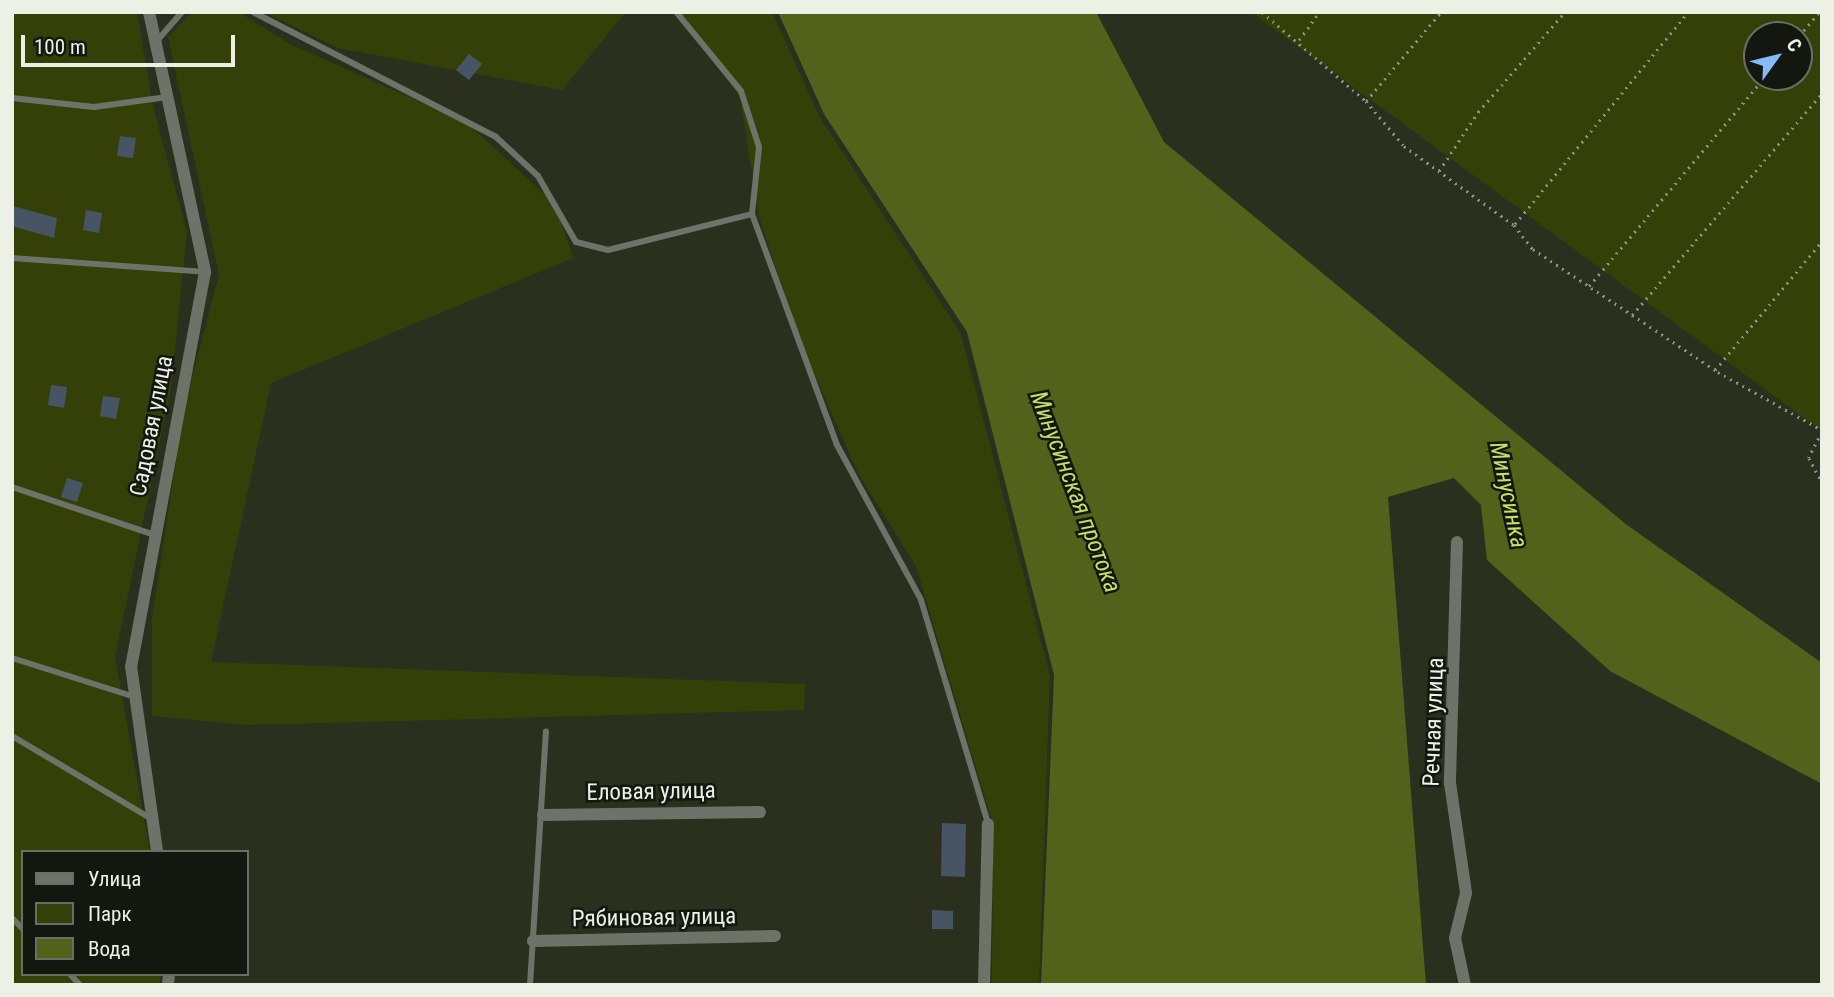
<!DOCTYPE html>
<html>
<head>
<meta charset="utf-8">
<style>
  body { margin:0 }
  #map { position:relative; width:1834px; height:997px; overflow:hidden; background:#2b301e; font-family:"Roboto Condensed",sans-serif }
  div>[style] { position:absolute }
  .green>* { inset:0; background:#354008 }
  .water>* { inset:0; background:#52621a }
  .building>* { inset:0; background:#475464 }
  .path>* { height:2.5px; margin-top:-1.25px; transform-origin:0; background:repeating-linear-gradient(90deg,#8d9182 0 2px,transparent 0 7px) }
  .service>* { height:6px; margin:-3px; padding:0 3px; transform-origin:3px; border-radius:3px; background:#6f7269 }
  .minor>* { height:12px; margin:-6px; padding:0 6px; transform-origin:6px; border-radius:6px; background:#6f7269 }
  span { translate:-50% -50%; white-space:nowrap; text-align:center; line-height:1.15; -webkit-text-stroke:5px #14170f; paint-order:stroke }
  .street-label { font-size:23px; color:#edf0e5 }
  .water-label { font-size:24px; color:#c4e167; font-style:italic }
  .frame { position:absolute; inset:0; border:14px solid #edf0e5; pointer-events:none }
  .legend { position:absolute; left:21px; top:850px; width:228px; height:126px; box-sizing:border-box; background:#14170f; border:2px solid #6b6e65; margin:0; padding:9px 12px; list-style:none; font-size:21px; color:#edf0e5 }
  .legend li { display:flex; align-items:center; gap:14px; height:35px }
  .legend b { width:35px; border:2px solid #6b6e65 }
  .north { position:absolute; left:1743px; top:21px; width:70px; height:70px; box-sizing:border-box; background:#14170f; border:2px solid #6b6e65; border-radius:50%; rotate:56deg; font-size:19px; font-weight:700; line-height:28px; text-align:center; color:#edf0e5 }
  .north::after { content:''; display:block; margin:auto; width:24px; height:32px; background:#85bbfb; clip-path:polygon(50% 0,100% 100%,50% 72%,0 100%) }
  .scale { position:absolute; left:21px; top:35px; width:214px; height:32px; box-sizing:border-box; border:4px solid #edf0e5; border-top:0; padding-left:9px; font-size:21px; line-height:24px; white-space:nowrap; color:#edf0e5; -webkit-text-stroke:5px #14170f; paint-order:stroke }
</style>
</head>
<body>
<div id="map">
  <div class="green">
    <div style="clip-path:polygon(12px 12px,137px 12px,153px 107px,187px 232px,171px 387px,115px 657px,150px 852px,23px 852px,23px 974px,161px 974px,159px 985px,12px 985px)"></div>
    <div style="clip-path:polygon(193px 12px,239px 12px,290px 44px,467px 123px,556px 205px,573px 258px,271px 383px,211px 662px,805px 684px,804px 710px,246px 725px,152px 716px,152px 619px,184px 409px,219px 275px,168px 37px)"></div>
    <div style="clip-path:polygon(264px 12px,626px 12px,562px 90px,338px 48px)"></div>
    <div style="clip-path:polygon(675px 12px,772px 12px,819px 116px,961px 334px,1050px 676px,1039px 985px,992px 985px,993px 825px,916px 566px,859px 475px,801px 344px,759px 216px,740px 97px)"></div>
    <div style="clip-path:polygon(evenodd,1251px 12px,1822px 12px,1822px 431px,1251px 12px,1757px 35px,1799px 35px,1799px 77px,1757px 77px,1757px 35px)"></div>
  </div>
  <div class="water">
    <div style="clip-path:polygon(778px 12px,1096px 12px,1164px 142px,1627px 525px,1822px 663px,1822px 784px,1610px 671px,1487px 560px,1481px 505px,1454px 478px,1388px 497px,1426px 985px,1041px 985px,1054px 675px,967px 332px,824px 114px)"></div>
  </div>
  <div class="building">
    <div style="clip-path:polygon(469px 54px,482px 64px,469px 80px,456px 70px)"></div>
    <div style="clip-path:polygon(120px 136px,136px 138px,133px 158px,117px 156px)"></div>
    <div style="clip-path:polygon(13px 206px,57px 218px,54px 238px,12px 226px)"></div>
    <div style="clip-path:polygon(86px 210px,102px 213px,99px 233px,83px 230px)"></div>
    <div style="clip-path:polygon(51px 385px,67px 387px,64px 408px,48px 405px)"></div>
    <div style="clip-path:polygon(103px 396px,120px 398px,116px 419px,100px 416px)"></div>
    <div style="clip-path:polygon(67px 478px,83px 483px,77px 502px,61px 497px)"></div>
    <div style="clip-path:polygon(942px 823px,966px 824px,965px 877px,941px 876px)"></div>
    <div style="clip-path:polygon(932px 910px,953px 911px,953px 929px,932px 929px)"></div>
  </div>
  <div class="path">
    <div style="left:1262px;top:12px;width:137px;rotate:40.6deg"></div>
    <div style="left:1366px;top:101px;width:59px;rotate:49.8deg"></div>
    <div style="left:1404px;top:146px;width:135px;rotate:35.7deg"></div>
    <div style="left:1514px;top:225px;width:31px;rotate:52deg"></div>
    <div style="left:1533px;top:249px;width:222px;rotate:33.6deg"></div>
    <div style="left:1718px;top:372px;width:119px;rotate:29.1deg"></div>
    <div style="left:1799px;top:36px;width:31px;rotate:-50deg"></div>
    <div style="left:1299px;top:40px;width:34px;rotate:-54deg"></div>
    <div style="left:1366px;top:101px;width:116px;rotate:-49.9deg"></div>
    <div style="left:1439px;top:171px;width:71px;rotate:-56.5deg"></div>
    <div style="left:1478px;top:112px;width:133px;rotate:-49deg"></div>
    <div style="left:1515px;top:224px;width:274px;rotate:-50.8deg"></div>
    <div style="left:1589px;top:286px;width:273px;rotate:-49.9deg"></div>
    <div style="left:1632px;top:315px;width:292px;rotate:-49.4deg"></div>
    <div style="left:1715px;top:370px;width:168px;rotate:-50.3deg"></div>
    <div style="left:1822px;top:432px;width:29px;rotate:117deg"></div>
    <div style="left:1809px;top:458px;width:27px;rotate:62deg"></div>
  </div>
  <div class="service">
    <div style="left:253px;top:12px;width:273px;rotate:27.2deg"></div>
    <div style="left:496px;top:137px;width:57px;rotate:42.9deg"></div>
    <div style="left:538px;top:176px;width:76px;rotate:60.1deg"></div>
    <div style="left:576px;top:242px;width:33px;rotate:14deg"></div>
    <div style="left:608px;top:250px;width:148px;rotate:-14deg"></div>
    <div style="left:752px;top:214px;width:67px;rotate:-84deg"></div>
    <div style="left:759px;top:147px;width:59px;rotate:-107.8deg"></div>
    <div style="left:741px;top:91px;width:102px;rotate:-129.4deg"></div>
    <div style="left:156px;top:42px;width:40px;rotate:-49deg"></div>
    <div style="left:12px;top:98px;width:82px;rotate:6.3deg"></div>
    <div style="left:94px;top:107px;width:74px;rotate:-7.8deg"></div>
    <div style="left:752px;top:214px;width:246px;rotate:69.8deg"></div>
    <div style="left:837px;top:445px;width:176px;rotate:61.5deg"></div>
    <div style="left:921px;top:600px;width:234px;rotate:73.3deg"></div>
    <div style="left:12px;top:258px;width:194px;rotate:4.1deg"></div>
    <div style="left:12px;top:487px;width:148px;rotate:18.6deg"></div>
    <div style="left:12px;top:658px;width:129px;rotate:17.6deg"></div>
    <div style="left:12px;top:736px;width:163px;rotate:30.7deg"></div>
    <div style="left:12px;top:918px;width:16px;rotate:45deg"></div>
    <div style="left:70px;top:974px;width:15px;rotate:48deg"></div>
    <div style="left:530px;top:985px;width:254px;rotate:-86.4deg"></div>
  </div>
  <div class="minor">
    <div style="left:149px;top:12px;width:266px;rotate:77.8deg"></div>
    <div style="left:205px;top:272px;width:401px;rotate:100.6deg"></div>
    <div style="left:131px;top:666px;width:188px;rotate:82deg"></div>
    <div style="left:1457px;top:542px;width:241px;rotate:91.7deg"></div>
    <div style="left:1450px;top:783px;width:111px;rotate:81.7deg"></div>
    <div style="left:1466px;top:893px;width:46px;rotate:103.7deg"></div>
    <div style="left:1455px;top:938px;width:48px;rotate:78deg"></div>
    <div style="left:543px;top:815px;width:217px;rotate:-0.8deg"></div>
    <div style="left:533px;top:941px;width:242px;rotate:-1.2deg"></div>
    <div style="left:168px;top:985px;width:11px;rotate:-85deg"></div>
    <div style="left:984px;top:985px;width:161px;rotate:-88.6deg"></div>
  </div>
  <div class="street-label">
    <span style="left:152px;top:426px;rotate:-79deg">Садовая улица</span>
    <span style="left:1434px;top:722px;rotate:-88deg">Речная улица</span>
    <span style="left:651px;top:792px;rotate:-1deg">Еловая улица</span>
    <span style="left:654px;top:918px;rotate:-1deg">Рябиновая улица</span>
  </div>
  <div class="water-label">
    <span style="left:1075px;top:492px;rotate:69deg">Минусинская протока</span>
    <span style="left:1508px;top:495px;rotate:78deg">Минусинка</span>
  </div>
  <div class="frame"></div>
  <ul class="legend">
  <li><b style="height:9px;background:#6f7269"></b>Улица</li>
  <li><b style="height:19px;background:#354008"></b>Парк</li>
  <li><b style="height:19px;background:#52621a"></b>Вода</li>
  </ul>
  <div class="north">С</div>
  <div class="scale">100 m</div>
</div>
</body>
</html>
